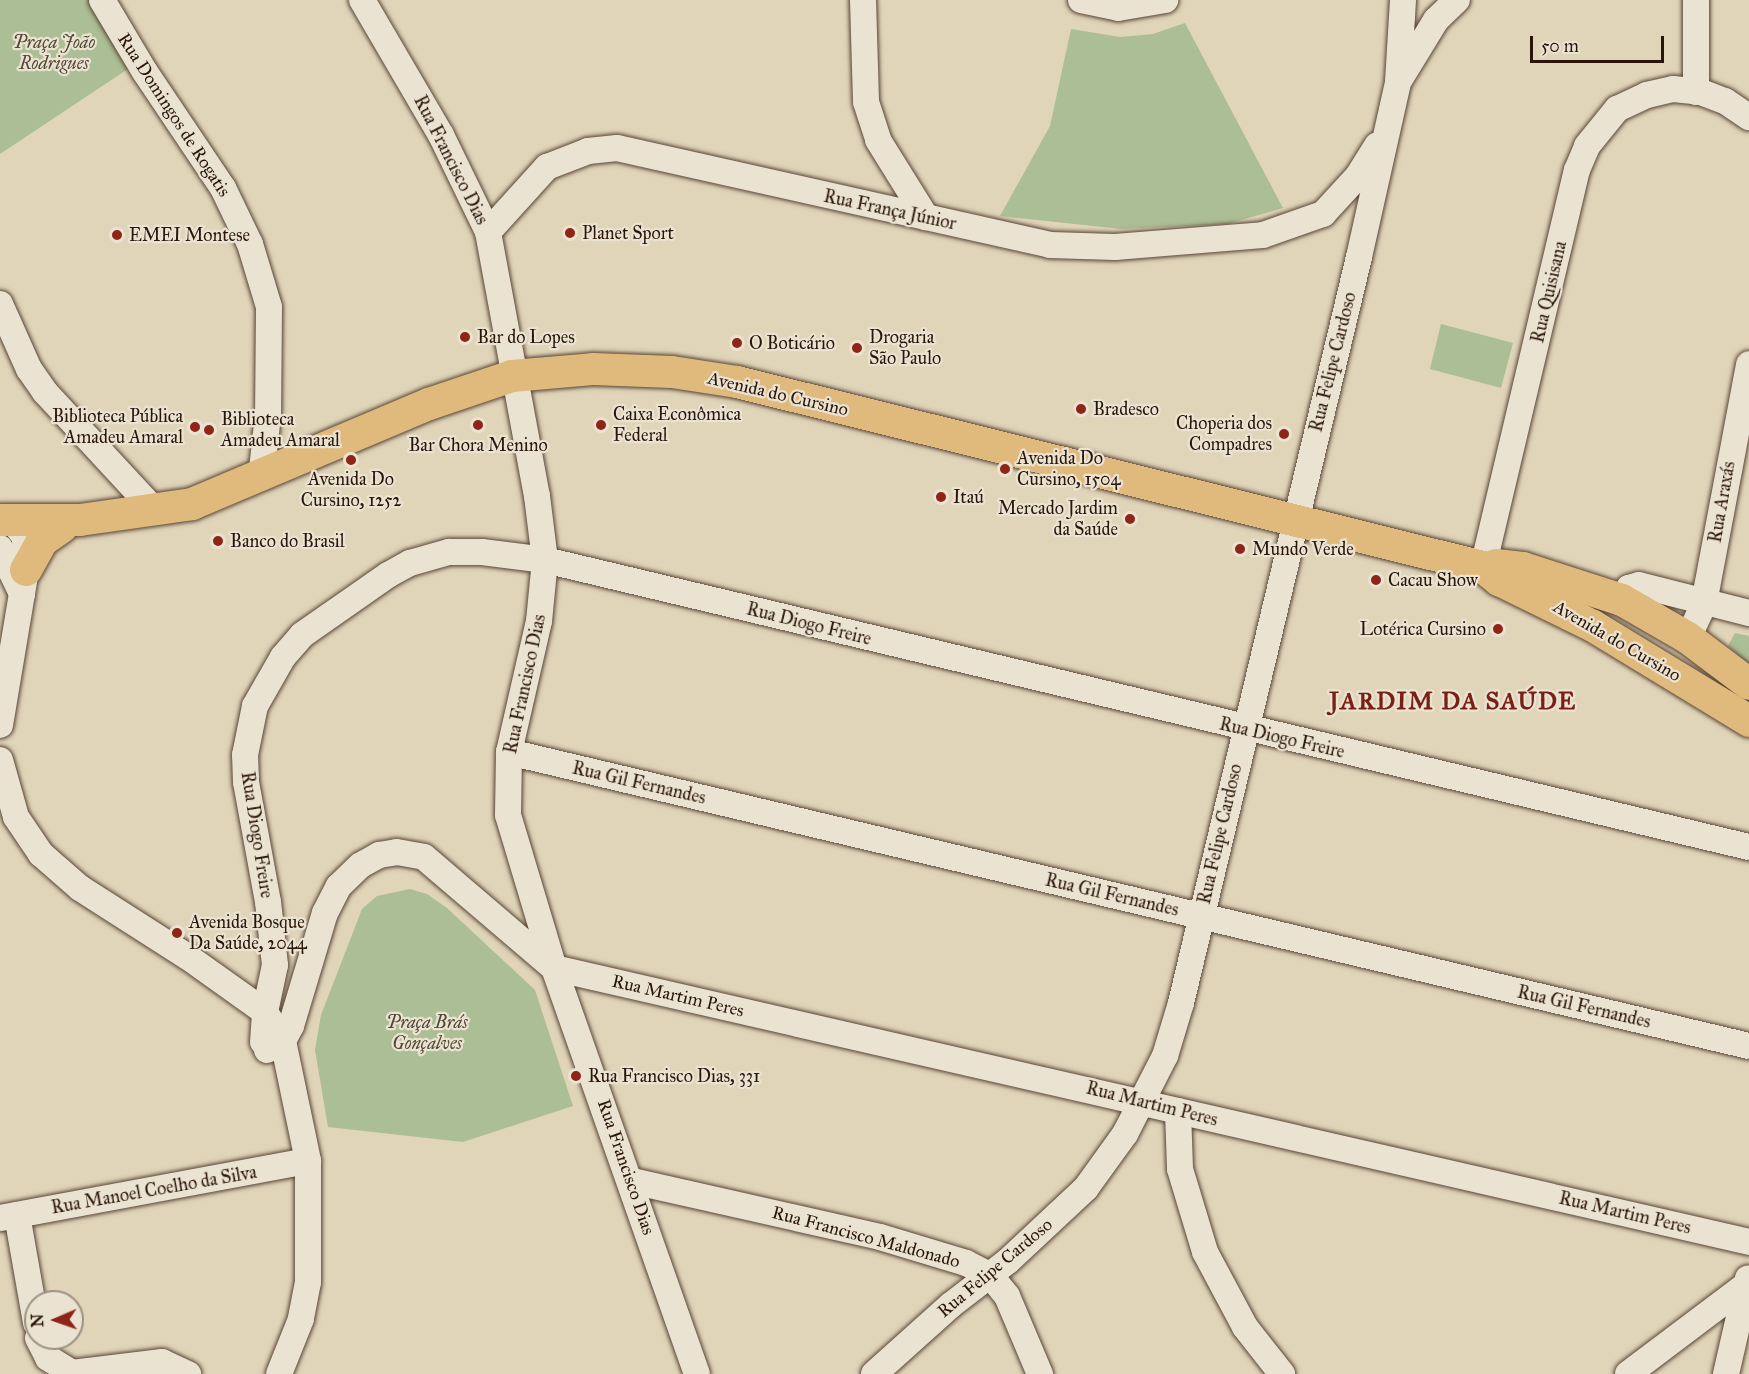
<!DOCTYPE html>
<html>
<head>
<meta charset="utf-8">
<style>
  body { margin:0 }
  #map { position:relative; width:1749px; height:1374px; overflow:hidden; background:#e0d4b9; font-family:"IM FELL Great Primer",serif }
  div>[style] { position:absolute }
  .green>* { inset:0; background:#acbe95 }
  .roads { filter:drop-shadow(0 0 2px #584535) drop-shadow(0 0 2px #584535) }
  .minor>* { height:26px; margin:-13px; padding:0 13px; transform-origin:13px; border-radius:13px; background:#ebe3d2 }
  .major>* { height:32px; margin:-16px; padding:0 16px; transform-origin:16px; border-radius:16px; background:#e0ba7c }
  .dots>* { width:16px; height:16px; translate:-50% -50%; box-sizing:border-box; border:3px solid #ebe3d2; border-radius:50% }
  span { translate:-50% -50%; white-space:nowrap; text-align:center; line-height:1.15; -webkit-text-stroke:4.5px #ebe3d2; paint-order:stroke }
  .park-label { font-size:18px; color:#514833; font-style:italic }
  .street-label { font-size:18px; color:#2a1509 }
  .poi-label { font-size:18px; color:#2a1509 }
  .left { translate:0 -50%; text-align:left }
  .right { translate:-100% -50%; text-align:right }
  .district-label { font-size:24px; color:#7a1f14; font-weight:700; letter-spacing:1.5px }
  .north { position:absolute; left:24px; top:1290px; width:60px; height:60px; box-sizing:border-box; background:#ebe3d2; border:2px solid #9e9182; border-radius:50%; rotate:268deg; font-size:16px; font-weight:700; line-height:24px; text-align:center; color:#2a1509 }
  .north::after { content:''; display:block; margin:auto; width:21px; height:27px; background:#8f2418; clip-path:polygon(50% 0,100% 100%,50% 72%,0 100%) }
  .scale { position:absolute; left:1530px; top:36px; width:134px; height:27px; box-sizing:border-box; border:3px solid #2a1509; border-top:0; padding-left:8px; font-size:18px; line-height:21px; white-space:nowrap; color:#2a1509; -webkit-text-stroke:4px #ebe3d2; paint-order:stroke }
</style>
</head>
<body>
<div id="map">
  <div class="green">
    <div style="clip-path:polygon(0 0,94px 0,131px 67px,0 154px)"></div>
    <div style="clip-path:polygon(1185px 23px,1283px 208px,1227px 224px,1121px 229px,1000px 216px,1050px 126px,1071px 29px,1120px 37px,1153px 34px)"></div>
    <div style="clip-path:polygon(1441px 324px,1513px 343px,1501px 388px,1430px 369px)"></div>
    <div style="clip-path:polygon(1735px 633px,1749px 636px,1749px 664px,1728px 646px)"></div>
    <div style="clip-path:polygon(410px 889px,427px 894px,447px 908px,535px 990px,573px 1106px,463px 1142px,328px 1127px,315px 1050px,321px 1015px,362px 909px,377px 896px)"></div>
  </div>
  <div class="roads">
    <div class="minor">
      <div style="left:102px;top:0;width:84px;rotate:59.2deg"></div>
      <div style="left:145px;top:72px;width:140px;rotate:56.1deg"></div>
      <div style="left:223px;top:188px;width:62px;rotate:64.3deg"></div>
      <div style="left:250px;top:244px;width:66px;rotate:73.2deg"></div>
      <div style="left:269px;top:307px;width:108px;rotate:90.5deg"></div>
      <div style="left:268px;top:415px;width:63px;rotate:96.3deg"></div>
      <div style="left:362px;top:0;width:156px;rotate:59.7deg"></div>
      <div style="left:441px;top:135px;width:108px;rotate:64.1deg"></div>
      <div style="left:488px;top:232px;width:269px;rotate:79.5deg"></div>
      <div style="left:537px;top:496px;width:64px;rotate:82.9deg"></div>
      <div style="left:545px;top:560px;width:61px;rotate:95.6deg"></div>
      <div style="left:539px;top:621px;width:134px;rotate:102.9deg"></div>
      <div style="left:509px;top:752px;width:63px;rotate:90.9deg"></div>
      <div style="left:508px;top:815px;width:160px;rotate:73.3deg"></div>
      <div style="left:554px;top:968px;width:430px;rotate:70.6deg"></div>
      <div style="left:863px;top:0;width:102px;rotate:88.3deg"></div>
      <div style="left:866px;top:102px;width:40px;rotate:72deg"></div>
      <div style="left:878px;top:140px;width:91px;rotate:58.1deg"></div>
      <div style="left:1081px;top:0;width:38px;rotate:12deg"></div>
      <div style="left:1118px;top:8px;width:48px;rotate:-9.7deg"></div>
      <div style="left:1696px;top:0;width:92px;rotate:90deg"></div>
      <div style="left:1400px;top:79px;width:69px;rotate:-58.6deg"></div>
      <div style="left:1436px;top:20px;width:29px;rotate:-44deg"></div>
      <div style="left:488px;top:232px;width:88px;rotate:-47.8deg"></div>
      <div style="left:547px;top:167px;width:44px;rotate:-21.3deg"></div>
      <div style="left:588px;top:151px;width:29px;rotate:-6deg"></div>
      <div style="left:617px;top:148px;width:444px;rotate:12.6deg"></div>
      <div style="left:1050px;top:245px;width:65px;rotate:1.8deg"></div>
      <div style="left:1115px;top:247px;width:148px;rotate:-4.6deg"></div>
      <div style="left:1263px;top:235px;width:64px;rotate:-19.3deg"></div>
      <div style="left:1323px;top:214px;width:52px;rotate:-47.4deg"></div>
      <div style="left:1358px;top:176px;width:36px;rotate:-58deg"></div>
      <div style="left:0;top:304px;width:71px;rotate:66deg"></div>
      <div style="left:29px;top:369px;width:28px;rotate:55deg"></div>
      <div style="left:45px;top:392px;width:163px;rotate:47.2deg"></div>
      <div style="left:0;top:548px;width:51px;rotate:64.4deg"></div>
      <div style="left:1483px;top:567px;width:408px;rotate:-76.7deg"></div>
      <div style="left:1577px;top:170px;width:26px;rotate:-67deg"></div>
      <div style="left:1587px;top:146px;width:48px;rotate:-51deg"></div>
      <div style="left:1617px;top:109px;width:33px;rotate:-25deg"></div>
      <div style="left:1647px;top:95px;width:27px;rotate:-13deg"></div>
      <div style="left:1673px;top:89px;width:28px;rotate:6deg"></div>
      <div style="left:1701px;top:92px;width:26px;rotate:21deg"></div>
      <div style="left:1725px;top:101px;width:29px;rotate:34deg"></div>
      <div style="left:1622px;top:600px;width:14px;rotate:-60deg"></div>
      <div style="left:1629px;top:588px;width:10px;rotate:-17deg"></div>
      <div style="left:1639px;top:585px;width:114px;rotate:14.3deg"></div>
      <div style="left:1688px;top:638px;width:38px;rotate:-65deg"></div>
      <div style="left:1704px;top:603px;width:243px;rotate:-79.3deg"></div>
      <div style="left:0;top:725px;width:157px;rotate:-80.5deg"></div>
      <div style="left:26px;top:570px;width:33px;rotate:-92deg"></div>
      <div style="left:25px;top:537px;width:23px;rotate:-128deg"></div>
      <div style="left:509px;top:752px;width:1274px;rotate:13.34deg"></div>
      <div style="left:0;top:760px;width:59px;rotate:74.3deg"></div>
      <div style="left:16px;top:817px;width:45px;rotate:56deg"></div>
      <div style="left:41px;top:854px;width:52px;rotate:41.1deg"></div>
      <div style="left:80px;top:888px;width:128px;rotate:32.6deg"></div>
      <div style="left:188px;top:957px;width:95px;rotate:35.5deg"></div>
      <div style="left:265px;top:1012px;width:34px;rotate:58deg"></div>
      <div style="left:283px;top:1041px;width:123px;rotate:78.2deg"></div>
      <div style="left:308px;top:1161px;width:121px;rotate:90deg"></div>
      <div style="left:308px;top:1282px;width:38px;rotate:101deg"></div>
      <div style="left:301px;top:1319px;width:59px;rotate:111.8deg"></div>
      <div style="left:263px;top:1042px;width:30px;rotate:-86deg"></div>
      <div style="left:265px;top:1012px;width:48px;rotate:-78deg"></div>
      <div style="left:275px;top:965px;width:63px;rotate:-96.3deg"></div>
      <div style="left:268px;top:902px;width:122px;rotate:-100.4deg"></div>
      <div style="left:246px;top:782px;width:27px;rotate:-92deg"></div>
      <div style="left:245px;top:755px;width:50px;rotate:-78.5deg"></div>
      <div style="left:255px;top:706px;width:56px;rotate:-60.3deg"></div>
      <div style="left:283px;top:657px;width:29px;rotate:-49deg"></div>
      <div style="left:302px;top:635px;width:105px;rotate:-34.9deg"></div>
      <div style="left:388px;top:575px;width:25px;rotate:-29deg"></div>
      <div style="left:410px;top:563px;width:41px;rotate:-15.8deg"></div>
      <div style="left:449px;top:552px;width:33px"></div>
      <div style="left:482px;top:552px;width:64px;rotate:7.2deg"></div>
      <div style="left:545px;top:560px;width:1238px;rotate:13.41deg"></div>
      <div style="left:267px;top:1050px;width:18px;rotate:-29deg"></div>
      <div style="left:283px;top:1041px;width:17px;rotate:-62deg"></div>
      <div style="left:291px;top:1026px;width:118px;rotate:-73.3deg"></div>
      <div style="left:325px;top:913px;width:30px;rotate:-63deg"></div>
      <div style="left:339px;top:886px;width:30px;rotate:-44deg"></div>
      <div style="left:361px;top:865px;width:21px;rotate:-29deg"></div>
      <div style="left:379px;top:855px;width:18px;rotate:-9deg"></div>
      <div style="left:397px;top:852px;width:27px;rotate:10deg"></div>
      <div style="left:424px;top:857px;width:171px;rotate:40.5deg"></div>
      <div style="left:554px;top:968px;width:1226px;rotate:12.91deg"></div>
      <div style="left:1178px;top:1111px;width:58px;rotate:88deg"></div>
      <div style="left:1180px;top:1169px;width:87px;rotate:73.2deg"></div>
      <div style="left:1205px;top:1252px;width:85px;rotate:61.9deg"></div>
      <div style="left:1245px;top:1327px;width:60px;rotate:51.8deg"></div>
      <div style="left:632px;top:1181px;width:254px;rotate:12.7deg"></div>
      <div style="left:880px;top:1237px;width:90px;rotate:16.8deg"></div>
      <div style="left:966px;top:1263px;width:27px;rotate:27deg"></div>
      <div style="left:990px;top:1275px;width:27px;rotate:51deg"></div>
      <div style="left:1007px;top:1296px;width:85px;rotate:67.1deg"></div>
      <div style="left:17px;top:1215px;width:110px;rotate:80deg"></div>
      <div style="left:0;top:1218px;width:313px;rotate:-10.5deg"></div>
      <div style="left:38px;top:1338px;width:22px;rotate:63deg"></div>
      <div style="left:48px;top:1358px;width:28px;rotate:32deg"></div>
      <div style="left:72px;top:1373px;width:91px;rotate:-7deg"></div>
      <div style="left:162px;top:1362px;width:29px;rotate:25deg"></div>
      <div style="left:874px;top:1374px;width:103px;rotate:-41.9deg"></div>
      <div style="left:951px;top:1305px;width:72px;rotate:-37.7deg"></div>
      <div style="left:1008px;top:1261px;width:107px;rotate:-43.1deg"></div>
      <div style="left:1086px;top:1188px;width:67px;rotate:-54.2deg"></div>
      <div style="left:1125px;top:1134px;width:88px;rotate:-62.9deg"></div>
      <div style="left:1165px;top:1056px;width:55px;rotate:-73.2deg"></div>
      <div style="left:1181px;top:1003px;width:767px;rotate:-76.58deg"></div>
      <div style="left:1359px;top:257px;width:179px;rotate:-77.4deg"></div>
      <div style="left:1398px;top:82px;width:82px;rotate:-86.5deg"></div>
      <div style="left:1628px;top:1374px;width:148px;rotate:-37deg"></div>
      <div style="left:1726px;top:1374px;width:98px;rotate:-77.1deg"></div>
    </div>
    <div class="major">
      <div style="left:0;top:520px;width:80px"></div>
      <div style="left:80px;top:520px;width:113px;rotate:-8.1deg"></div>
      <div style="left:192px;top:504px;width:257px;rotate:-22.9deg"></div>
      <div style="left:429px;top:404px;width:88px;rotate:-18.6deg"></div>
      <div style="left:512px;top:376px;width:81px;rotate:-4.9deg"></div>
      <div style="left:593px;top:369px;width:79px;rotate:2.2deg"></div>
      <div style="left:672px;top:372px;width:66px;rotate:8.7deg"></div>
      <div style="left:737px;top:382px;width:769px;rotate:13.93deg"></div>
      <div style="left:1483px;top:567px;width:21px;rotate:39deg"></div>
      <div style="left:1499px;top:580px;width:105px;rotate:26.1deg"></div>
      <div style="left:1593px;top:626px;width:183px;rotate:31.3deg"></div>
      <div style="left:1496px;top:565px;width:27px;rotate:6deg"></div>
      <div style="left:1523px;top:568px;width:104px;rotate:17.9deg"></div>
      <div style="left:1622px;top:600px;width:76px;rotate:29.9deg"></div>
      <div style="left:1688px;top:638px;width:76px;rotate:37deg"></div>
      <div style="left:26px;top:570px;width:33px;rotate:-61deg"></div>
      <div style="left:42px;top:541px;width:24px;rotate:-35deg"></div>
    </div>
  </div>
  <div class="dots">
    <div style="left:570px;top:233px;background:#8f2418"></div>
    <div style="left:117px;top:235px;background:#8f2418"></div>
    <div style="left:465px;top:337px;background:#8f2418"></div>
    <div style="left:737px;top:343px;background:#8f2418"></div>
    <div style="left:857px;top:348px;background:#8f2418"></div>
    <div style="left:1081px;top:409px;background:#8f2418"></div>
    <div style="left:478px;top:425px;background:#8f2418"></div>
    <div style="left:601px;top:425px;background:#8f2418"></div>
    <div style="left:195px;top:427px;background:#8f2418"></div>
    <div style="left:209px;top:430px;background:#8f2418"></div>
    <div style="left:1284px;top:434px;background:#8f2418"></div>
    <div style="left:351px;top:460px;background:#8f2418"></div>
    <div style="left:1005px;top:469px;background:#8f2418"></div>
    <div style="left:941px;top:497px;background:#8f2418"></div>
    <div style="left:1130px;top:519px;background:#8f2418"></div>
    <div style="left:218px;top:541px;background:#8f2418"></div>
    <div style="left:1240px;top:549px;background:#8f2418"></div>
    <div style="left:1376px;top:580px;background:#8f2418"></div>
    <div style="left:1498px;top:629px;background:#8f2418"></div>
    <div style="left:177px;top:933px;background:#8f2418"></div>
    <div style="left:576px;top:1076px;background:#8f2418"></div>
  </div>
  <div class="park-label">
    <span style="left:54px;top:53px">Praça João<br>Rodrigues</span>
    <span style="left:427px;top:1033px">Praça Brás<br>Gonçalves</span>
  </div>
  <div class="street-label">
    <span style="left:174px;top:115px;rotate:57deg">Rua Domingos de Rogatis</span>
    <span style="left:451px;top:160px;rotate:63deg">Rua Francisco Dias</span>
    <span style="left:890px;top:210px;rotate:12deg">Rua França Júnior</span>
    <span style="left:1549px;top:292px;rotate:-77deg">Rua Quisisana</span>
    <span style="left:1333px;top:362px;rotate:-76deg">Rua Felipe Cardoso</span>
    <span style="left:778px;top:394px;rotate:13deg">Avenida do Cursino</span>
    <span style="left:1722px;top:502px;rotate:-80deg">Rua Araxás</span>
    <span style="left:809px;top:624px;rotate:14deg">Rua Diogo Freire</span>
    <span style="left:1617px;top:641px;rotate:30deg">Avenida do Cursino</span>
    <span style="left:525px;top:684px;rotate:-78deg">Rua Francisco Dias</span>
    <span style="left:1282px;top:738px;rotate:13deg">Rua Diogo Freire</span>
    <span style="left:639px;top:783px;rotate:13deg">Rua Gil Fernandes</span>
    <span style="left:1220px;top:834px;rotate:-77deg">Rua Felipe Cardoso</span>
    <span style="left:257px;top:835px;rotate:81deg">Rua Diogo Freire</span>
    <span style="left:1112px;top:895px;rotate:13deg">Rua Gil Fernandes</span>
    <span style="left:678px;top:996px;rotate:13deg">Rua Martim Peres</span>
    <span style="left:1584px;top:1007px;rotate:13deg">Rua Gil Fernandes</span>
    <span style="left:1152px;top:1104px;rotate:14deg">Rua Martim Peres</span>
    <span style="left:626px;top:1167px;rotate:71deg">Rua Francisco Dias</span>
    <span style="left:154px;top:1190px;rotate:-10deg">Rua Manoel Coelho da Silva</span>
    <span style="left:1625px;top:1213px;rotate:13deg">Rua Martim Peres</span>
    <span style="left:866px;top:1237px;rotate:15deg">Rua Francisco Maldonado</span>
    <span style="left:995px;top:1268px;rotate:-40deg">Rua Felipe Cardoso</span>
  </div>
  <div class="poi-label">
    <span class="left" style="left:582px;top:233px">Planet Sport</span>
    <span class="left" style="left:129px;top:235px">EMEI Montese</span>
    <span class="left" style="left:477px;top:337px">Bar do Lopes</span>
    <span class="left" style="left:869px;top:348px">Drogaria<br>São Paulo</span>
    <span class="left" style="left:749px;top:343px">O Boticário</span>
    <span class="left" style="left:1093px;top:409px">Bradesco</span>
    <span class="left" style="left:613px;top:425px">Caixa Econômica<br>Federal</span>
    <span class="right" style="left:183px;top:427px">Biblioteca Pública<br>Amadeu Amaral</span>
    <span class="left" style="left:221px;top:430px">Biblioteca<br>Amadeu Amaral</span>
    <span class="right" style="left:1272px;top:434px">Choperia dos<br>Compadres</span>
    <span style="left:478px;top:445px">Bar Chora Menino</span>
    <span class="left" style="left:1017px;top:469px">Avenida Do<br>Cursino, 1504</span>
    <span style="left:351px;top:490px">Avenida Do<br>Cursino, 1252</span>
    <span class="left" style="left:953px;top:497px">Itaú</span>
    <span class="right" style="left:1118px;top:519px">Mercado Jardim<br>da Saúde</span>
    <span class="left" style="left:230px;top:541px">Banco do Brasil</span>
    <span class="left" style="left:1252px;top:549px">Mundo Verde</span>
    <span class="left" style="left:1388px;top:580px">Cacau Show</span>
    <span class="right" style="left:1486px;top:629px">Lotérica Cursino</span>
    <span class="left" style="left:189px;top:933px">Avenida Bosque<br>Da Saúde, 2044</span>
    <span class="left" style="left:588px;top:1076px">Rua Francisco Dias, 331</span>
  </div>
  <div class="district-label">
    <span style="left:1453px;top:702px">JARDIM DA SAÚDE</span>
  </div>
  <div class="north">N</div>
  <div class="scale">50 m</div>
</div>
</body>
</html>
